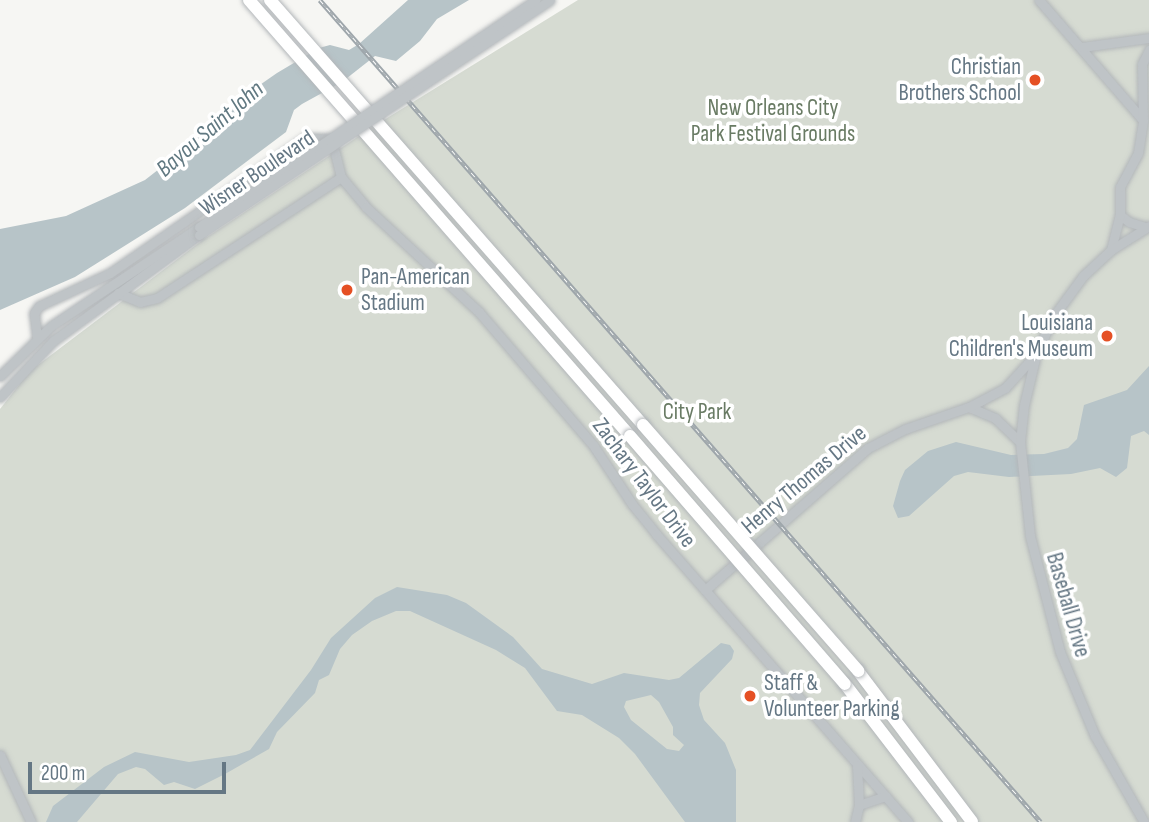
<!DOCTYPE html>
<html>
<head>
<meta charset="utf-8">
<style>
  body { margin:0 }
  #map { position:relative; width:1149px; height:822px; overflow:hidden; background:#f6f6f3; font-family:"Sofia Sans Condensed",sans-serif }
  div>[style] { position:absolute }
  .green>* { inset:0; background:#d6dbd2 }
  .water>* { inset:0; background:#b7c4c8 }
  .roads { filter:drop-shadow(0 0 2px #b3b7ba) drop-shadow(0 0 2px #b3b7ba) }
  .minor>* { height:9px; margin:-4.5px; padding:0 4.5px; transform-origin:4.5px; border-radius:4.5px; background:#bfc4c7 }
  .highway>* { height:12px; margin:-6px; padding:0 6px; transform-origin:6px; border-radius:6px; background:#fff }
  .rail>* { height:4.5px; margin-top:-2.25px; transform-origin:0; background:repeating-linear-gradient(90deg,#fff 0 5px,#9ea6ab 0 10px); box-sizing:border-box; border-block:2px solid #9ea6ab }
  .bridges { filter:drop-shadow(0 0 2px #b3b7ba) drop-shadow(0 0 2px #b3b7ba) }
  .minor-bridge>* { height:9px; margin:-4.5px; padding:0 4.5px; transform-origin:4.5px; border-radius:4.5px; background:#bfc4c7 }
  .highway-bridge>* { height:12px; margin:-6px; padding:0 6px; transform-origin:6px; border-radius:6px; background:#fff }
  .dots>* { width:19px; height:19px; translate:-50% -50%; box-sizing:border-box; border:4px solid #fff; border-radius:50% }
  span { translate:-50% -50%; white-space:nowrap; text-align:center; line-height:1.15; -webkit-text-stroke:7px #fff; paint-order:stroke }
  .poi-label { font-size:23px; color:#657784 }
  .right { translate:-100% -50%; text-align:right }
  .left { translate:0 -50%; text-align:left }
  .park-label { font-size:23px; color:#697b64 }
  .street-label { font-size:23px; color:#657784 }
  .water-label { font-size:24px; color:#607881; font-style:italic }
  .scale { position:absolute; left:28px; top:762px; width:198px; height:32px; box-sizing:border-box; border:4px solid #657784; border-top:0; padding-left:9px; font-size:21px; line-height:24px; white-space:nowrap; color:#657784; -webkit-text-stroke:5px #fff; paint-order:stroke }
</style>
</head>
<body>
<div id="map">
  <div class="green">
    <div style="clip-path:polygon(578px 0,1149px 0,1149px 822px,0 822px,0 409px,30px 371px,204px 239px,371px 128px)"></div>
  </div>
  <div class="water">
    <div style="clip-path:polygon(408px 0,469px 0,437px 19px,420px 41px,396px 61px,375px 56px,342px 82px,302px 104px,294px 110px,286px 132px,185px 208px,75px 277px,0 310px,0 229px,66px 216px,145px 180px,186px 148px,231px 105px,277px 73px,319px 48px,330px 45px,349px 50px,359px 44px)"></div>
    <div style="clip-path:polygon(1149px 366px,1149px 435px,1144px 431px,1131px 436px,1127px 468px,1116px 477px,1100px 468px,1071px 474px,1009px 477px,968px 472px,954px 476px,909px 516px,898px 518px,893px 506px,900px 481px,905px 470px,928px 451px,956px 442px,1011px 455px,1044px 454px,1068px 448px,1077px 439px,1084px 405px,1127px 390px)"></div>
    <div style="clip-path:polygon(evenodd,397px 587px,447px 595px,466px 603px,513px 637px,542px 669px,592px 684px,624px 673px,669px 680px,679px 678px,721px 643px,730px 645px,734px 651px,732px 659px,700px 693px,699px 705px,704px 720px,725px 743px,736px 770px,736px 822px,685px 822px,635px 754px,619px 738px,582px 715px,557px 711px,525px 668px,496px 650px,410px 611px,396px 611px,372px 621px,352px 635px,340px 649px,329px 675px,319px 680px,315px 693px,277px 732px,269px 749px,225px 774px,195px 789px,174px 782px,164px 785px,145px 769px,136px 767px,118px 774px,77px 822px,46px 822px,53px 806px,104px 767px,135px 752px,189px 762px,236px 755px,250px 750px,311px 670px,331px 638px,375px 598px,397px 587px,651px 695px,659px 702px,673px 727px,673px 735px,684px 745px,679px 751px,667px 749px,631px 720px,624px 707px,626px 701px,651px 695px)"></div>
  </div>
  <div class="roads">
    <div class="minor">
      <div style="left:1039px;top:0;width:159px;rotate:49.1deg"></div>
      <div style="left:1082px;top:47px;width:68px;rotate:-7.7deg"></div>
      <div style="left:1120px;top:215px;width:11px;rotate:38deg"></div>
      <div style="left:1129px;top:222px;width:17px;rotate:17deg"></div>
      <div style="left:1111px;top:250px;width:36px;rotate:-76deg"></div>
      <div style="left:1120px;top:215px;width:28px;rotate:-90deg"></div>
      <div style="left:1120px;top:187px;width:38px;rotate:-62deg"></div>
      <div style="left:1138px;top:153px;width:33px;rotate:-81deg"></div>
      <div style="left:1143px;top:120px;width:56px;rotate:-91deg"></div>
      <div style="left:1142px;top:64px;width:16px;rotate:-63deg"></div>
      <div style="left:118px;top:293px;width:24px;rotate:22deg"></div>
      <div style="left:140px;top:302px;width:17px;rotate:-13deg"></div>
      <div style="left:157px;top:298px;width:220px;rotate:-33.3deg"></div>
      <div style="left:37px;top:337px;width:24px;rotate:-97deg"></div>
      <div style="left:34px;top:313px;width:9px;rotate:-54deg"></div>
      <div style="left:39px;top:306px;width:78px;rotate:-24.9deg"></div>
      <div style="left:110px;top:273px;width:238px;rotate:-34.6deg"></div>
      <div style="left:306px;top:138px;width:21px;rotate:3deg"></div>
      <div style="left:327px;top:139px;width:8px;rotate:45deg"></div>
      <div style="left:333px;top:145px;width:33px;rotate:76deg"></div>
      <div style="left:341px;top:177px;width:39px;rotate:50deg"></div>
      <div style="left:366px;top:207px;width:154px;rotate:42.9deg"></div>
      <div style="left:479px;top:312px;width:175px;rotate:49.4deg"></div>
      <div style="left:593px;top:445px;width:71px;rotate:56.5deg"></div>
      <div style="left:632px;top:504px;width:38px;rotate:51deg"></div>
      <div style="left:656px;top:534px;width:383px;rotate:48.8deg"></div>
      <div style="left:0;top:376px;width:71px;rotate:-44.4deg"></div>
      <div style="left:51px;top:326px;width:178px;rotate:-33.8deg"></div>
      <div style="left:0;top:397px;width:77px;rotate:-46.6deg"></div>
      <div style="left:53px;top:341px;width:180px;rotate:-36deg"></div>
      <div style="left:969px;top:407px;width:28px;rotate:23deg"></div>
      <div style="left:995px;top:418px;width:35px;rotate:44deg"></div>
      <div style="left:1020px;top:442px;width:95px;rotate:83.9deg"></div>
      <div style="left:1030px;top:536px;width:120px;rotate:75.5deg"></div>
      <div style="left:1060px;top:652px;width:91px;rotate:67.4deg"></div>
      <div style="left:1095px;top:736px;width:99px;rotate:60.3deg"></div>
      <div style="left:1020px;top:442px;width:37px;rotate:-84deg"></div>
      <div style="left:1024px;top:405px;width:47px;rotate:-76.6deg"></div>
      <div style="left:705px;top:590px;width:216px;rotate:-41.1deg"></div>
      <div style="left:868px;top:448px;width:42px;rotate:-27.2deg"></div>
      <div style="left:905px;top:429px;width:68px;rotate:-19deg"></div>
      <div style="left:969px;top:407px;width:41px;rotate:-27.8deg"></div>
      <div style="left:1005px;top:388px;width:46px;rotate:-47.6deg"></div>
      <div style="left:1036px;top:354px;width:41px;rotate:-65.3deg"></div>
      <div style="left:1053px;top:317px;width:51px;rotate:-53.8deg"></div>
      <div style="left:1083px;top:276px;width:38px;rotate:-43deg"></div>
      <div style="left:1111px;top:250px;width:45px;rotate:-32.3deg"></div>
      <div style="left:0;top:755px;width:74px;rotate:65.2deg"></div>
      <div style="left:859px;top:805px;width:28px;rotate:-19deg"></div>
      <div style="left:855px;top:822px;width:17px;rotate:-77deg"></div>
      <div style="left:859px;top:805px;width:40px;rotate:-92.9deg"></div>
    </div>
    <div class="highway">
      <div style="left:249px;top:0;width:579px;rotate:48.85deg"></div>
      <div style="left:270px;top:0;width:565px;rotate:48.73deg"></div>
      <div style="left:858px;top:671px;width:189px;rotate:52.9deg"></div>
      <div style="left:845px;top:684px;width:174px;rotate:52.5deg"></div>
    </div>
  </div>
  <div class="rail">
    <div style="left:320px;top:0;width:1093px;rotate:48.75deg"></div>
  </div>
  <div class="bridges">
    <div class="minor-bridge">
      <div style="left:199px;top:227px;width:406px;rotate:-34deg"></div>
      <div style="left:199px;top:235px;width:422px;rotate:-33.8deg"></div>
    </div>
    <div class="highway-bridge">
      <div style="left:643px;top:425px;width:327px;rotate:48.8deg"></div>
      <div style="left:630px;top:436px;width:328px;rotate:49.1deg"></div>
    </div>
  </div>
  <div class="dots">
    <div style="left:1035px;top:80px;background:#e55024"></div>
    <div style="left:347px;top:290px;background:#e55024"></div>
    <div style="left:1107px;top:336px;background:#e55024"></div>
    <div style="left:750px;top:696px;background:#e55024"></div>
  </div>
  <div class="poi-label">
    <span class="right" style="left:1021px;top:80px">Christian<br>Brothers School</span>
    <span class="left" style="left:361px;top:290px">Pan-American<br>Stadium</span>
    <span class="right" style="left:1093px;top:336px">Louisiana<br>Children's Museum</span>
    <span class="left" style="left:764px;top:696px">Staff &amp;<br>Volunteer Parking</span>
  </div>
  <div class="park-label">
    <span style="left:773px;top:121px">New Orleans City<br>Park Festival Grounds</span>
    <span style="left:697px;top:412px">City Park</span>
  </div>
  <div class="street-label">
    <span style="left:257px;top:173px;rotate:-34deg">Wisner Boulevard</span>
    <span style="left:804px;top:480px;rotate:-40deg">Henry Thomas Drive</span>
    <span style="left:644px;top:483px;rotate:53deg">Zachary Taylor Drive</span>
    <span style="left:1068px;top:605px;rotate:74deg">Baseball Drive</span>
  </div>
  <div class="water-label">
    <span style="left:210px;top:129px;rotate:-41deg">Bayou Saint John</span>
  </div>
  <div class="scale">200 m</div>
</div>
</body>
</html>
